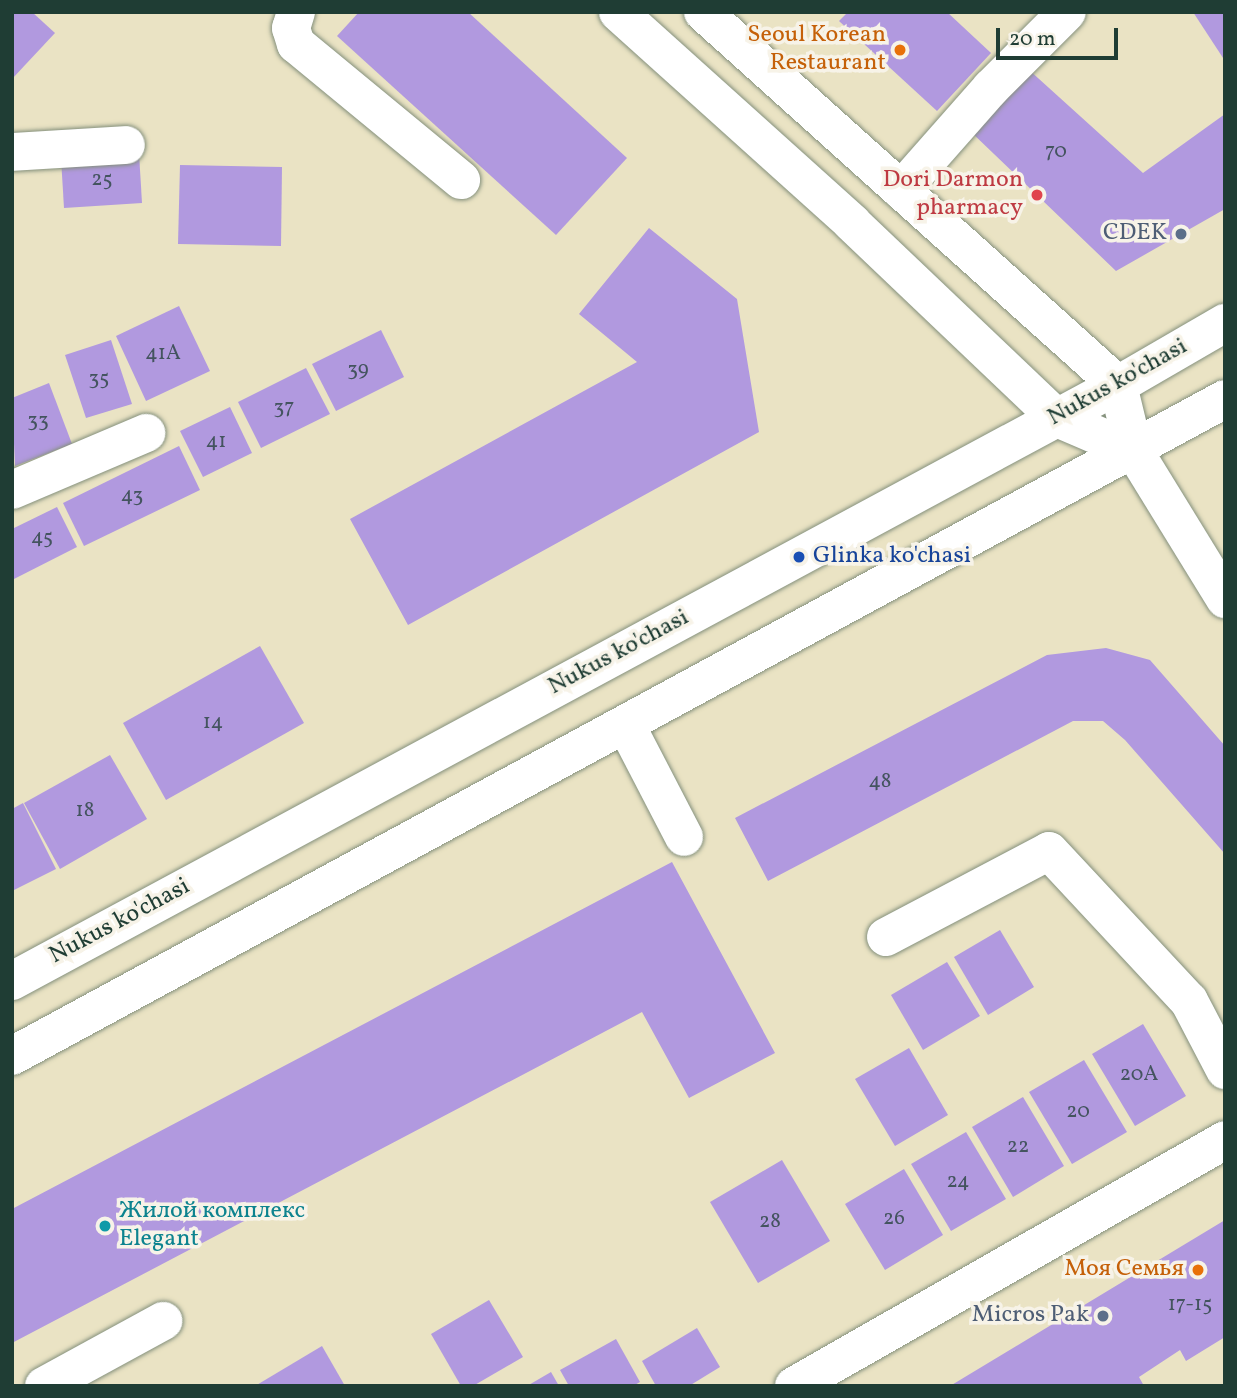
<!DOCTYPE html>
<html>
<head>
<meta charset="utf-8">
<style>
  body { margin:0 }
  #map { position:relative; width:1237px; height:1398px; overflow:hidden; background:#eae3c4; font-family:Vollkorn,serif }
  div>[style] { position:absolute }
  .building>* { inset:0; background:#b199df }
  .roads { filter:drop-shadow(0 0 2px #84907c) drop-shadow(0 0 2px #84907c) }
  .minor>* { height:38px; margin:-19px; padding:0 19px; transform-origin:19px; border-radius:19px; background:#fff }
  .major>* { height:38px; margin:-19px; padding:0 19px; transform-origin:19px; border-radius:19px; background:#fff }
  .dots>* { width:19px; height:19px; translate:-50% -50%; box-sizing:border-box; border:4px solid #f7f3e8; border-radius:50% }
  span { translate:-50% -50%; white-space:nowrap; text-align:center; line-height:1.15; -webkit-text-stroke:7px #f7f3e8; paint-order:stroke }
  .number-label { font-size:21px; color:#44545f }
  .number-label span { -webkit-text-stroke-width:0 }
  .food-label { font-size:24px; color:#c56008 }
  .right { translate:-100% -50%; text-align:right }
  .health-label { font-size:24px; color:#be3a42 }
  .service-label { font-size:24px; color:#4e5e75 }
  .street-label { font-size:24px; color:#1f3d34 }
  .transit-label { font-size:24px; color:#164399 }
  .left { translate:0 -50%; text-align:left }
  .culture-label { font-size:24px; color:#0d838f }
  .frame { position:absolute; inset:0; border:14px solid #1f3d34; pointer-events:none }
  .scale { position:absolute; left:996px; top:28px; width:122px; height:32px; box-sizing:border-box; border:4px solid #1f3d34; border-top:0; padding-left:9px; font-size:21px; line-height:24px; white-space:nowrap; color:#1f3d34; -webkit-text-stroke:5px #f7f3e8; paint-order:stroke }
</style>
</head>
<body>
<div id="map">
  <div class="building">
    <div style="clip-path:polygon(12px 12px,32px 12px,55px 33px,12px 79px)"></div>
    <div style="clip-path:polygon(359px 12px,468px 12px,627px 158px,556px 235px,337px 36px)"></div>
    <div style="clip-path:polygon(848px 12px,947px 12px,991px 53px,937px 111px,839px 21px)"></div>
    <div style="clip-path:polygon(1193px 12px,1225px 12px,1225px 61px)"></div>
    <div style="clip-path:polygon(1028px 69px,1143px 173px,1225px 114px,1225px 209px,1116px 271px,970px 131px)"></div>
    <div style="clip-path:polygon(139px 153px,142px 203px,64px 208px,61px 158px)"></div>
    <div style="clip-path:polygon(180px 165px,282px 167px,281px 246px,178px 244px)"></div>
    <div style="clip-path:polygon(649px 228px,737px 299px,759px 432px,408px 625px,350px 519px,637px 362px,579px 314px)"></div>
    <div style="clip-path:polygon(179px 306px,210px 371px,146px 401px,116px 336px)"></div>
    <div style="clip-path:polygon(381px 330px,404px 377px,336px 411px,312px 364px)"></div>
    <div style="clip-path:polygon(111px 340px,132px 404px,86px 418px,65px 355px)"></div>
    <div style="clip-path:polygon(306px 368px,330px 414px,261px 448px,238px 402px)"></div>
    <div style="clip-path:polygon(49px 383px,72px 444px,15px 466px,12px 398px)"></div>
    <div style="clip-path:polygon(230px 407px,252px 453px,203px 477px,180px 431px)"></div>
    <div style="clip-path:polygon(179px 446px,200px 490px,84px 546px,63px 503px)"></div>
    <div style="clip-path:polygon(57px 507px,77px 547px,12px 580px,12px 529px)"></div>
    <div style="clip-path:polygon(260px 646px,304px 723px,166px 800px,123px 723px)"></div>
    <div style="clip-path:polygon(1106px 648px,1150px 660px,1225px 746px,1225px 854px,1125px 740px,1103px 721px,1073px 721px,768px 881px,735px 818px,1047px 655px)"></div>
    <div style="clip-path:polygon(110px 755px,147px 819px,60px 869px,24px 803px)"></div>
    <div style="clip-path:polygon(23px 803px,56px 869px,12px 891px,12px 809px)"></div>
    <div style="clip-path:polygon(672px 862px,775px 1053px,689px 1098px,642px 1012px,12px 1343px,12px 1209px)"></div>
    <div style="clip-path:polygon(1000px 930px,1034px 987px,988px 1015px,954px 957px)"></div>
    <div style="clip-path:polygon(947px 962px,980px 1016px,923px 1050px,891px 995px)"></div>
    <div style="clip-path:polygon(1143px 1024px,1186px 1096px,1135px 1126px,1092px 1054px)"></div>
    <div style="clip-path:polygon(909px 1048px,948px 1115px,895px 1146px,855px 1079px)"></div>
    <div style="clip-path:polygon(1084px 1060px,1127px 1132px,1072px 1164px,1029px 1092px)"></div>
    <div style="clip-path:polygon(1023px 1097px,1064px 1166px,1013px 1197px,972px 1127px)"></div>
    <div style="clip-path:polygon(966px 1132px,1006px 1199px,951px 1231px,911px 1164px)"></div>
    <div style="clip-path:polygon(782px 1160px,830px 1241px,758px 1283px,710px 1202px)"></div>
    <div style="clip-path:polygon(904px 1169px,943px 1235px,885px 1270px,845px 1204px)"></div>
    <div style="clip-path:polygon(1225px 1220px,1225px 1337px,1186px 1361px,1180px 1350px,1139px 1377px,1144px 1386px,950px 1386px)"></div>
    <div style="clip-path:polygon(489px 1300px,523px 1357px,473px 1386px,461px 1386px,431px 1334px)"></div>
    <div style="clip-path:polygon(697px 1328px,720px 1367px,689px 1386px,656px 1386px,642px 1361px)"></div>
    <div style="clip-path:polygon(616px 1339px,640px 1382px,633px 1386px,569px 1386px,560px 1370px)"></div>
    <div style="clip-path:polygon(322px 1346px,345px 1386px,255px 1386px)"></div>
    <div style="clip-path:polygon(551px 1372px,559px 1386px,527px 1386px)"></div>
  </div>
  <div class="roads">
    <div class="minor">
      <div style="left:296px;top:12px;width:17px;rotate:107deg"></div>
      <div style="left:291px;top:28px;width:17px;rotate:73deg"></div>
      <div style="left:296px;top:44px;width:214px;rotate:39.5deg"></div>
      <div style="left:12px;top:152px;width:114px;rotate:-3.5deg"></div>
      <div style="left:901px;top:190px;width:136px;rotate:-48.6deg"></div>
      <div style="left:991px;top:88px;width:107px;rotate:-45deg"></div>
      <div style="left:1134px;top:451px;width:174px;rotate:58.4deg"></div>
      <div style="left:12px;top:490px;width:146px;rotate:-23deg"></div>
      <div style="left:626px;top:725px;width:126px;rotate:62.6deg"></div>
      <div style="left:886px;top:937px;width:184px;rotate:-27.8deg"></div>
      <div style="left:1049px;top:851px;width:205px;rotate:47deg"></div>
      <div style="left:1189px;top:1001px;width:78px;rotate:62.4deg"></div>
      <div style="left:44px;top:1386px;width:136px;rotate:-28.6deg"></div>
      <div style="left:794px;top:1386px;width:496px;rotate:-29.7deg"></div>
    </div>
    <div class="major">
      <div style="left:618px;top:12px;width:315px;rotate:42deg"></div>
      <div style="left:852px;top:223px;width:283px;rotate:43.6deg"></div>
      <div style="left:1057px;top:418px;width:84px;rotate:23.2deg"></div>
      <div style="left:703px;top:12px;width:558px;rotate:41.95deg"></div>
      <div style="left:1118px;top:385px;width:68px;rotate:76.4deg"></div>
      <div style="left:12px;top:981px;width:1256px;rotate:-28.32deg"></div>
      <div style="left:1118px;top:385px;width:124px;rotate:-30.1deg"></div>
      <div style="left:12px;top:1056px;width:1379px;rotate:-28.44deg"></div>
    </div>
  </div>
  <div class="dots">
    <div style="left:900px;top:50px;background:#e8710a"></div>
    <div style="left:1037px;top:195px;background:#e0444e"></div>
    <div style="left:1181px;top:234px;background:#5c6f8a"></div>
    <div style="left:799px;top:557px;background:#1a4fb4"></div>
    <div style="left:105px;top:1226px;background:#0f9aa8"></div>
    <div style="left:1198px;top:1270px;background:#e8710a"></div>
    <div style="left:1103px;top:1316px;background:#5c6f8a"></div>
  </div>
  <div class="number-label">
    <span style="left:1056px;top:152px">70</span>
    <span style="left:102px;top:180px">25</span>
    <span style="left:163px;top:354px">41A</span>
    <span style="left:358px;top:370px">39</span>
    <span style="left:99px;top:379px">35</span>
    <span style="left:284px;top:408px">37</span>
    <span style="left:38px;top:421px">33</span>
    <span style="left:216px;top:442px">41</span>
    <span style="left:132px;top:496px">43</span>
    <span style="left:42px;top:538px">45</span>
    <span style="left:213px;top:723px">14</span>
    <span style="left:880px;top:782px">48</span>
    <span style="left:85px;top:811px">18</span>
    <span style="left:1139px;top:1075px">20A</span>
    <span style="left:1078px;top:1112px">20</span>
    <span style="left:1018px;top:1147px">22</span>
    <span style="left:958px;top:1182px">24</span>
    <span style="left:894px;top:1219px">26</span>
    <span style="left:770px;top:1222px">28</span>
    <span style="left:1190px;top:1305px">17-15</span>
  </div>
  <div class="food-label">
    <span class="right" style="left:886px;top:50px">Seoul Korean<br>Restaurant</span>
    <span class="right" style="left:1184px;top:1270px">Моя Семья</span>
  </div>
  <div class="health-label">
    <span class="right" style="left:1023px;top:195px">Dori Darmon<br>pharmacy</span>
  </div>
  <div class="service-label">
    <span class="right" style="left:1167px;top:234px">CDEK</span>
    <span class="right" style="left:1089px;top:1316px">Micros Pak</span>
  </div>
  <div class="street-label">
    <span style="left:1118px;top:383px;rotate:-29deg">Nukus ko'chasi</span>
    <span style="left:619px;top:653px;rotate:-28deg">Nukus ko'chasi</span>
    <span style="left:120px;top:922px;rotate:-28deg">Nukus ko'chasi</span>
  </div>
  <div class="transit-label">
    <span class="left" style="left:813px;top:557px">Glinka ko'chasi</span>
  </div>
  <div class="culture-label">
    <span class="left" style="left:119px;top:1226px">Жилой комплекс<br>Elegant</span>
  </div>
  <div class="frame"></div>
  <div class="scale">20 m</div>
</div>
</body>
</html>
